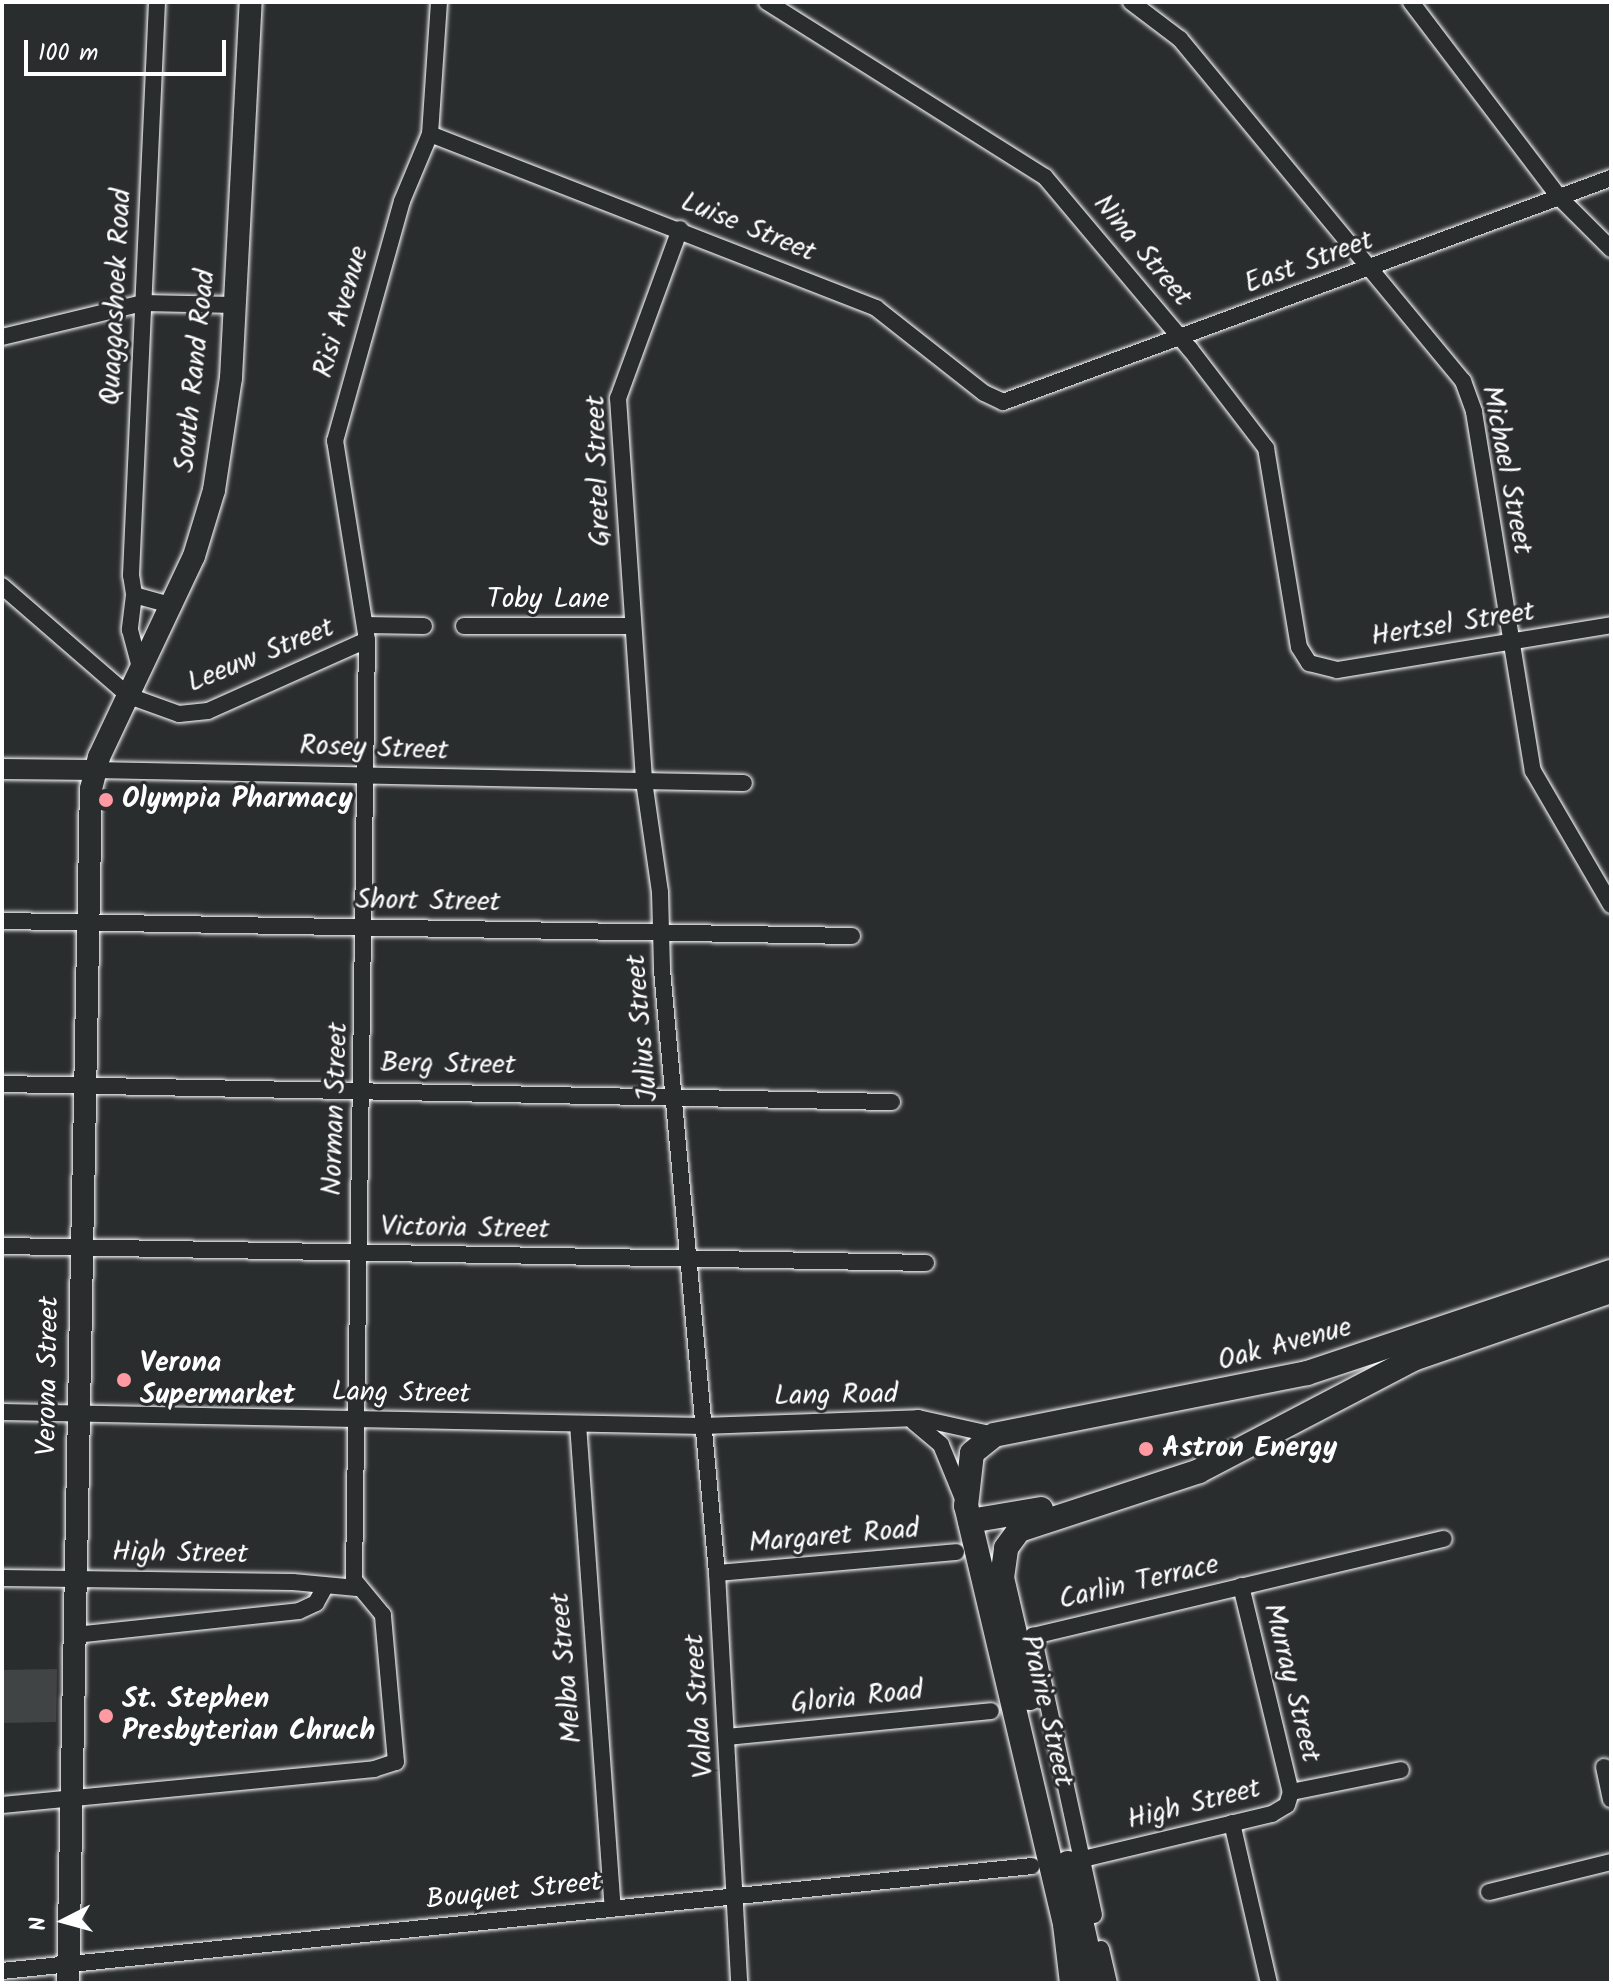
<!DOCTYPE html>
<html>
<head>
<meta charset="utf-8">
<style>
  body { margin:0 }
  #map { position:relative; width:1613px; height:1985px; overflow:hidden; background:#2a2d2e; font-family:Kalam,sans-serif }
  div>[style] { position:absolute }
  .green>* { inset:0; background:#414445 }
  .roads { filter:drop-shadow(0 0 2px #fff) drop-shadow(0 0 2px #fff) }
  .minor>* { height:16px; margin:-8px; padding:0 8px; transform-origin:8px; border-radius:8px; background:#2a2d2e }
  .tertiary>* { height:20px; margin:-10px; padding:0 10px; transform-origin:10px; border-radius:10px; background:#2a2d2e }
  .secondary>* { height:22px; margin:-11px; padding:0 11px; transform-origin:11px; border-radius:11px; background:#2a2d2e }
  .primary>* { height:24px; margin:-12px; padding:0 12px; transform-origin:12px; border-radius:12px; background:#2a2d2e }
  .dots>* { width:22px; height:22px; translate:-50% -50%; box-sizing:border-box; border:4px solid #2a2d2e; border-radius:50% }
  span { translate:-50% -50%; white-space:nowrap; text-align:center; line-height:1.15; -webkit-text-stroke:6px #2a2d2e; paint-order:stroke }
  .street-label { font-size:28px; color:#fff }
  .poi-label { font-size:28px; color:#fff; font-weight:700 }
  .left { translate:0 -50%; text-align:left }
  .frame { position:absolute; inset:0; border:4px solid #fff; pointer-events:none }
  .north { position:absolute; left:24px; top:1881px; width:80px; height:80px; -webkit-text-stroke:6px #2a2d2e; paint-order:stroke; rotate:264deg; font-size:22px; font-weight:700; line-height:32px; text-align:center; color:#fff }
  .north::after { content:''; display:block; margin:auto; width:28px; height:36px; background:#fff; clip-path:polygon(50% 0,100% 100%,50% 72%,0 100%) }
  .scale { position:absolute; left:24px; top:40px; width:202px; height:36px; box-sizing:border-box; border:4px solid #fff; border-top:0; padding-left:10px; font-size:24px; line-height:28px; white-space:nowrap; color:#fff; -webkit-text-stroke:6px #2a2d2e; paint-order:stroke }
</style>
</head>
<body>
<div id="map">
  <div class="green">
    <div style="clip-path:polygon(57px 1669px,56px 1722px,2px 1723px,2px 1670px)"></div>
  </div>
  <div class="roads">
    <div class="minor">
      <div style="left:157px;top:2px;width:574px;rotate:92.6deg"></div>
      <div style="left:131px;top:575px;width:20px;rotate:81deg"></div>
      <div style="left:134px;top:595px;width:41px;rotate:15.4deg"></div>
      <div style="left:767px;top:2px;width:328px;rotate:32.2deg"></div>
      <div style="left:1045px;top:177px;width:225px;rotate:49.9deg"></div>
      <div style="left:1190px;top:349px;width:125px;rotate:52.5deg"></div>
      <div style="left:1266px;top:448px;width:202px;rotate:80.6deg"></div>
      <div style="left:1299px;top:647px;width:19px;rotate:58deg"></div>
      <div style="left:1309px;top:663px;width:29px;rotate:14deg"></div>
      <div style="left:1337px;top:670px;width:278px;rotate:-9.3deg"></div>
      <div style="left:1131px;top:2px;width:61px;rotate:37.1deg"></div>
      <div style="left:1180px;top:39px;width:444px;rotate:50.4deg"></div>
      <div style="left:1463px;top:381px;width:33px;rotate:70deg"></div>
      <div style="left:1474px;top:412px;width:364px;rotate:80.7deg"></div>
      <div style="left:1533px;top:771px;width:155px;rotate:59.8deg"></div>
      <div style="left:1411px;top:2px;width:243px;rotate:52.8deg"></div>
      <div style="left:1558px;top:196px;width:75px;rotate:45deg"></div>
      <div style="left:430px;top:134px;width:479px;rotate:21.3deg"></div>
      <div style="left:876px;top:308px;width:137px;rotate:38.2deg"></div>
      <div style="left:984px;top:393px;width:21px;rotate:25deg"></div>
      <div style="left:1003px;top:402px;width:648px;rotate:-20.22deg"></div>
      <div style="left:680px;top:229px;width:180px;rotate:110.1deg"></div>
      <div style="left:618px;top:398px;width:384px;rotate:86.1deg"></div>
      <div style="left:644px;top:781px;width:112px;rotate:81.8deg"></div>
      <div style="left:660px;top:892px;width:78px;rotate:88.5deg"></div>
      <div style="left:662px;top:970px;width:606px;rotate:84.79deg"></div>
      <div style="left:717px;top:1573px;width:411px;rotate:86.9deg"></div>
      <div style="left:2px;top:337px;width:145px;rotate:-13.6deg"></div>
      <div style="left:143px;top:303px;width:92px;rotate:1.2deg"></div>
      <div style="left:2px;top:586px;width:168px;rotate:40.9deg"></div>
      <div style="left:129px;top:696px;width:53px;rotate:19.8deg"></div>
      <div style="left:179px;top:714px;width:29px;rotate:-6deg"></div>
      <div style="left:208px;top:711px;width:174px;rotate:-24.1deg"></div>
      <div style="left:134px;top:595px;width:35px;rotate:97deg"></div>
      <div style="left:130px;top:630px;width:42px;rotate:75deg"></div>
      <div style="left:365px;top:625px;width:59px;rotate:1deg"></div>
      <div style="left:464px;top:626px;width:168px"></div>
      <div style="left:94px;top:770px;width:650px;rotate:1.15deg"></div>
      <div style="left:2px;top:921px;width:850px;rotate:1.01deg"></div>
      <div style="left:2px;top:1084px;width:890px;rotate:1.16deg"></div>
      <div style="left:2px;top:1246px;width:924px;rotate:1.05deg"></div>
      <div style="left:2px;top:1412px;width:701px;rotate:1.14deg"></div>
      <div style="left:703px;top:1426px;width:215px;rotate:-2.1deg"></div>
      <div style="left:918px;top:1418px;width:78px;rotate:12.6deg"></div>
      <div style="left:914px;top:1422px;width:35px;rotate:40deg"></div>
      <div style="left:941px;top:1445px;width:61px;rotate:67.7deg"></div>
      <div style="left:578px;top:1424px;width:484px;rotate:85.9deg"></div>
      <div style="left:717px;top:1573px;width:240px;rotate:-5deg"></div>
      <div style="left:2px;top:1578px;width:291px;rotate:0.8deg"></div>
      <div style="left:293px;top:1582px;width:64px;rotate:5.4deg"></div>
      <div style="left:1241px;top:1586px;width:212px;rotate:76.4deg"></div>
      <div style="left:75px;top:1635px;width:225px;rotate:-6.1deg"></div>
      <div style="left:299px;top:1611px;width:19px;rotate:-25deg"></div>
      <div style="left:316px;top:1603px;width:18px;rotate:-61deg"></div>
      <div style="left:727px;top:1737px;width:265px;rotate:-5.6deg"></div>
      <div style="left:1604px;top:1767px;width:33px;rotate:78deg"></div>
      <div style="left:2px;top:1805px;width:374px;rotate:-5.5deg"></div>
      <div style="left:374px;top:1769px;width:23px;rotate:-18deg"></div>
      <div style="left:396px;top:1762px;width:148px;rotate:-95.1deg"></div>
      <div style="left:383px;top:1615px;width:45px;rotate:-129.6deg"></div>
      <div style="left:354px;top:1580px;width:940px;rotate:-89.21deg"></div>
      <div style="left:367px;top:640px;width:202px;rotate:-99.1deg"></div>
      <div style="left:335px;top:441px;width:249px;rotate:-74.4deg"></div>
      <div style="left:402px;top:201px;width:73px;rotate:-67.3deg"></div>
      <div style="left:430px;top:134px;width:132px;rotate:-86.1deg"></div>
      <div style="left:1232px;top:1823px;width:164px;rotate:77deg"></div>
      <div style="left:1083px;top:1859px;width:194px;rotate:-13.4deg"></div>
      <div style="left:1272px;top:1814px;width:17px;rotate:-31deg"></div>
      <div style="left:1287px;top:1805px;width:14px;rotate:-73deg"></div>
      <div style="left:1291px;top:1792px;width:112px;rotate:-11.3deg"></div>
      <div style="left:1489px;top:1892px;width:126px;rotate:-13.8deg"></div>
      <div style="left:1094px;top:1915px;width:286px;rotate:-102.3deg"></div>
      <div style="left:1033px;top:1636px;width:422px;rotate:-13.3deg"></div>
      <div style="left:1101px;top:1949px;width:35px;rotate:77deg"></div>
      <div style="left:2px;top:1971px;width:1035px;rotate:-5.82deg"></div>
    </div>
    <div class="tertiary">
      <div style="left:2px;top:769px;width:92px;rotate:0.6deg"></div>
    </div>
    <div class="secondary">
      <div style="left:68px;top:1983px;width:1194px;rotate:-88.9deg"></div>
      <div style="left:91px;top:789px;width:33px;rotate:-76deg"></div>
      <div style="left:99px;top:757px;width:222px;rotate:-64.7deg"></div>
      <div style="left:194px;top:556px;width:69px;rotate:-73.1deg"></div>
      <div style="left:214px;top:490px;width:113px;rotate:-81.4deg"></div>
      <div style="left:231px;top:378px;width:377px;rotate:-87deg"></div>
    </div>
    <div class="primary">
      <div style="left:970px;top:1521px;width:72px;rotate:-9.6deg"></div>
      <div style="left:1030px;top:1698px;width:123px;rotate:-103.1deg"></div>
      <div style="left:1002px;top:1578px;width:30px;rotate:-82deg"></div>
      <div style="left:1006px;top:1548px;width:22px;rotate:-54deg"></div>
      <div style="left:1019px;top:1530px;width:189px;rotate:-18.1deg"></div>
      <div style="left:1199px;top:1471px;width:242px;rotate:-27.6deg"></div>
      <div style="left:1413px;top:1359px;width:209px;rotate:-19deg"></div>
      <div style="left:1068px;top:1863px;width:123px;rotate:77.3deg"></div>
      <div style="left:1072px;top:1983px;width:59px;rotate:-96.8deg"></div>
      <div style="left:1065px;top:1924px;width:430px;rotate:-103.3deg"></div>
      <div style="left:966px;top:1506px;width:53px;rotate:-83.5deg"></div>
      <div style="left:972px;top:1453px;width:28px;rotate:-39deg"></div>
      <div style="left:994px;top:1435px;width:319px;rotate:-11.2deg"></div>
      <div style="left:1307px;top:1373px;width:320px;rotate:-18.4deg"></div>
    </div>
  </div>
  <div class="dots">
    <div style="left:106px;top:800px;background:#ff9aa2"></div>
    <div style="left:124px;top:1380px;background:#ff9aa2"></div>
    <div style="left:1146px;top:1449px;background:#ff9aa2"></div>
    <div style="left:106px;top:1716px;background:#ff9aa2"></div>
  </div>
  <div class="street-label">
    <span style="left:748px;top:228px;rotate:22deg">Luise Street</span>
    <span style="left:1142px;top:251px;rotate:50deg">Nina Street</span>
    <span style="left:1309px;top:263px;rotate:-20deg">East Street</span>
    <span style="left:117px;top:297px;rotate:-87deg">Quaggashoek Road</span>
    <span style="left:342px;top:312px;rotate:-74deg">Risi Avenue</span>
    <span style="left:196px;top:371px;rotate:-84deg">South Rand Road</span>
    <span style="left:1506px;top:470px;rotate:79deg">Michael Street</span>
    <span style="left:599px;top:471px;rotate:-92deg">Gretel Street</span>
    <span style="left:548px;top:600px">Toby Lane</span>
    <span style="left:1453px;top:625px;rotate:-9deg">Hertsel Street</span>
    <span style="left:261px;top:656px;rotate:-22deg">Leeuw Street</span>
    <span style="left:374px;top:749px;rotate:2deg">Rosey Street</span>
    <span style="left:428px;top:902px;rotate:1deg">Short Street</span>
    <span style="left:643px;top:1028px;rotate:-95deg">Julius Street</span>
    <span style="left:448px;top:1065px;rotate:1deg">Berg Street</span>
    <span style="left:336px;top:1109px;rotate:-88deg">Norman Street</span>
    <span style="left:465px;top:1229px;rotate:1deg">Victoria Street</span>
    <span style="left:1285px;top:1345px;rotate:-15deg">Oak Avenue</span>
    <span style="left:49px;top:1376px;rotate:-89deg">Verona Street</span>
    <span style="left:401px;top:1394px;rotate:1deg">Lang Street</span>
    <span style="left:836px;top:1396px;rotate:-1deg">Lang Road</span>
    <span style="left:834px;top:1537px;rotate:-5deg">Margaret Road</span>
    <span style="left:180px;top:1554px;rotate:1deg">High Street</span>
    <span style="left:1139px;top:1583px;rotate:-13deg">Carlin Terrace</span>
    <span style="left:567px;top:1668px;rotate:-95deg">Melba Street</span>
    <span style="left:1291px;top:1683px;rotate:76deg">Murray Street</span>
    <span style="left:857px;top:1698px;rotate:-6deg">Gloria Road</span>
    <span style="left:700px;top:1706px;rotate:-94deg">Valda Street</span>
    <span style="left:1046px;top:1711px;rotate:77deg">Prairie Street</span>
    <span style="left:1194px;top:1805px;rotate:-14deg">High Street</span>
    <span style="left:514px;top:1892px;rotate:-6deg">Bouquet Street</span>
  </div>
  <div class="poi-label">
    <span class="left" style="left:122px;top:800px">Olympia Pharmacy</span>
    <span class="left" style="left:140px;top:1380px">Verona<br>Supermarket</span>
    <span class="left" style="left:1162px;top:1449px">Astron Energy</span>
    <span class="left" style="left:122px;top:1716px">St. Stephen<br>Presbyterian Chruch</span>
  </div>
  <div class="frame"></div>
  <div class="north">N</div>
  <div class="scale">100 m</div>
</div>
</body>
</html>
